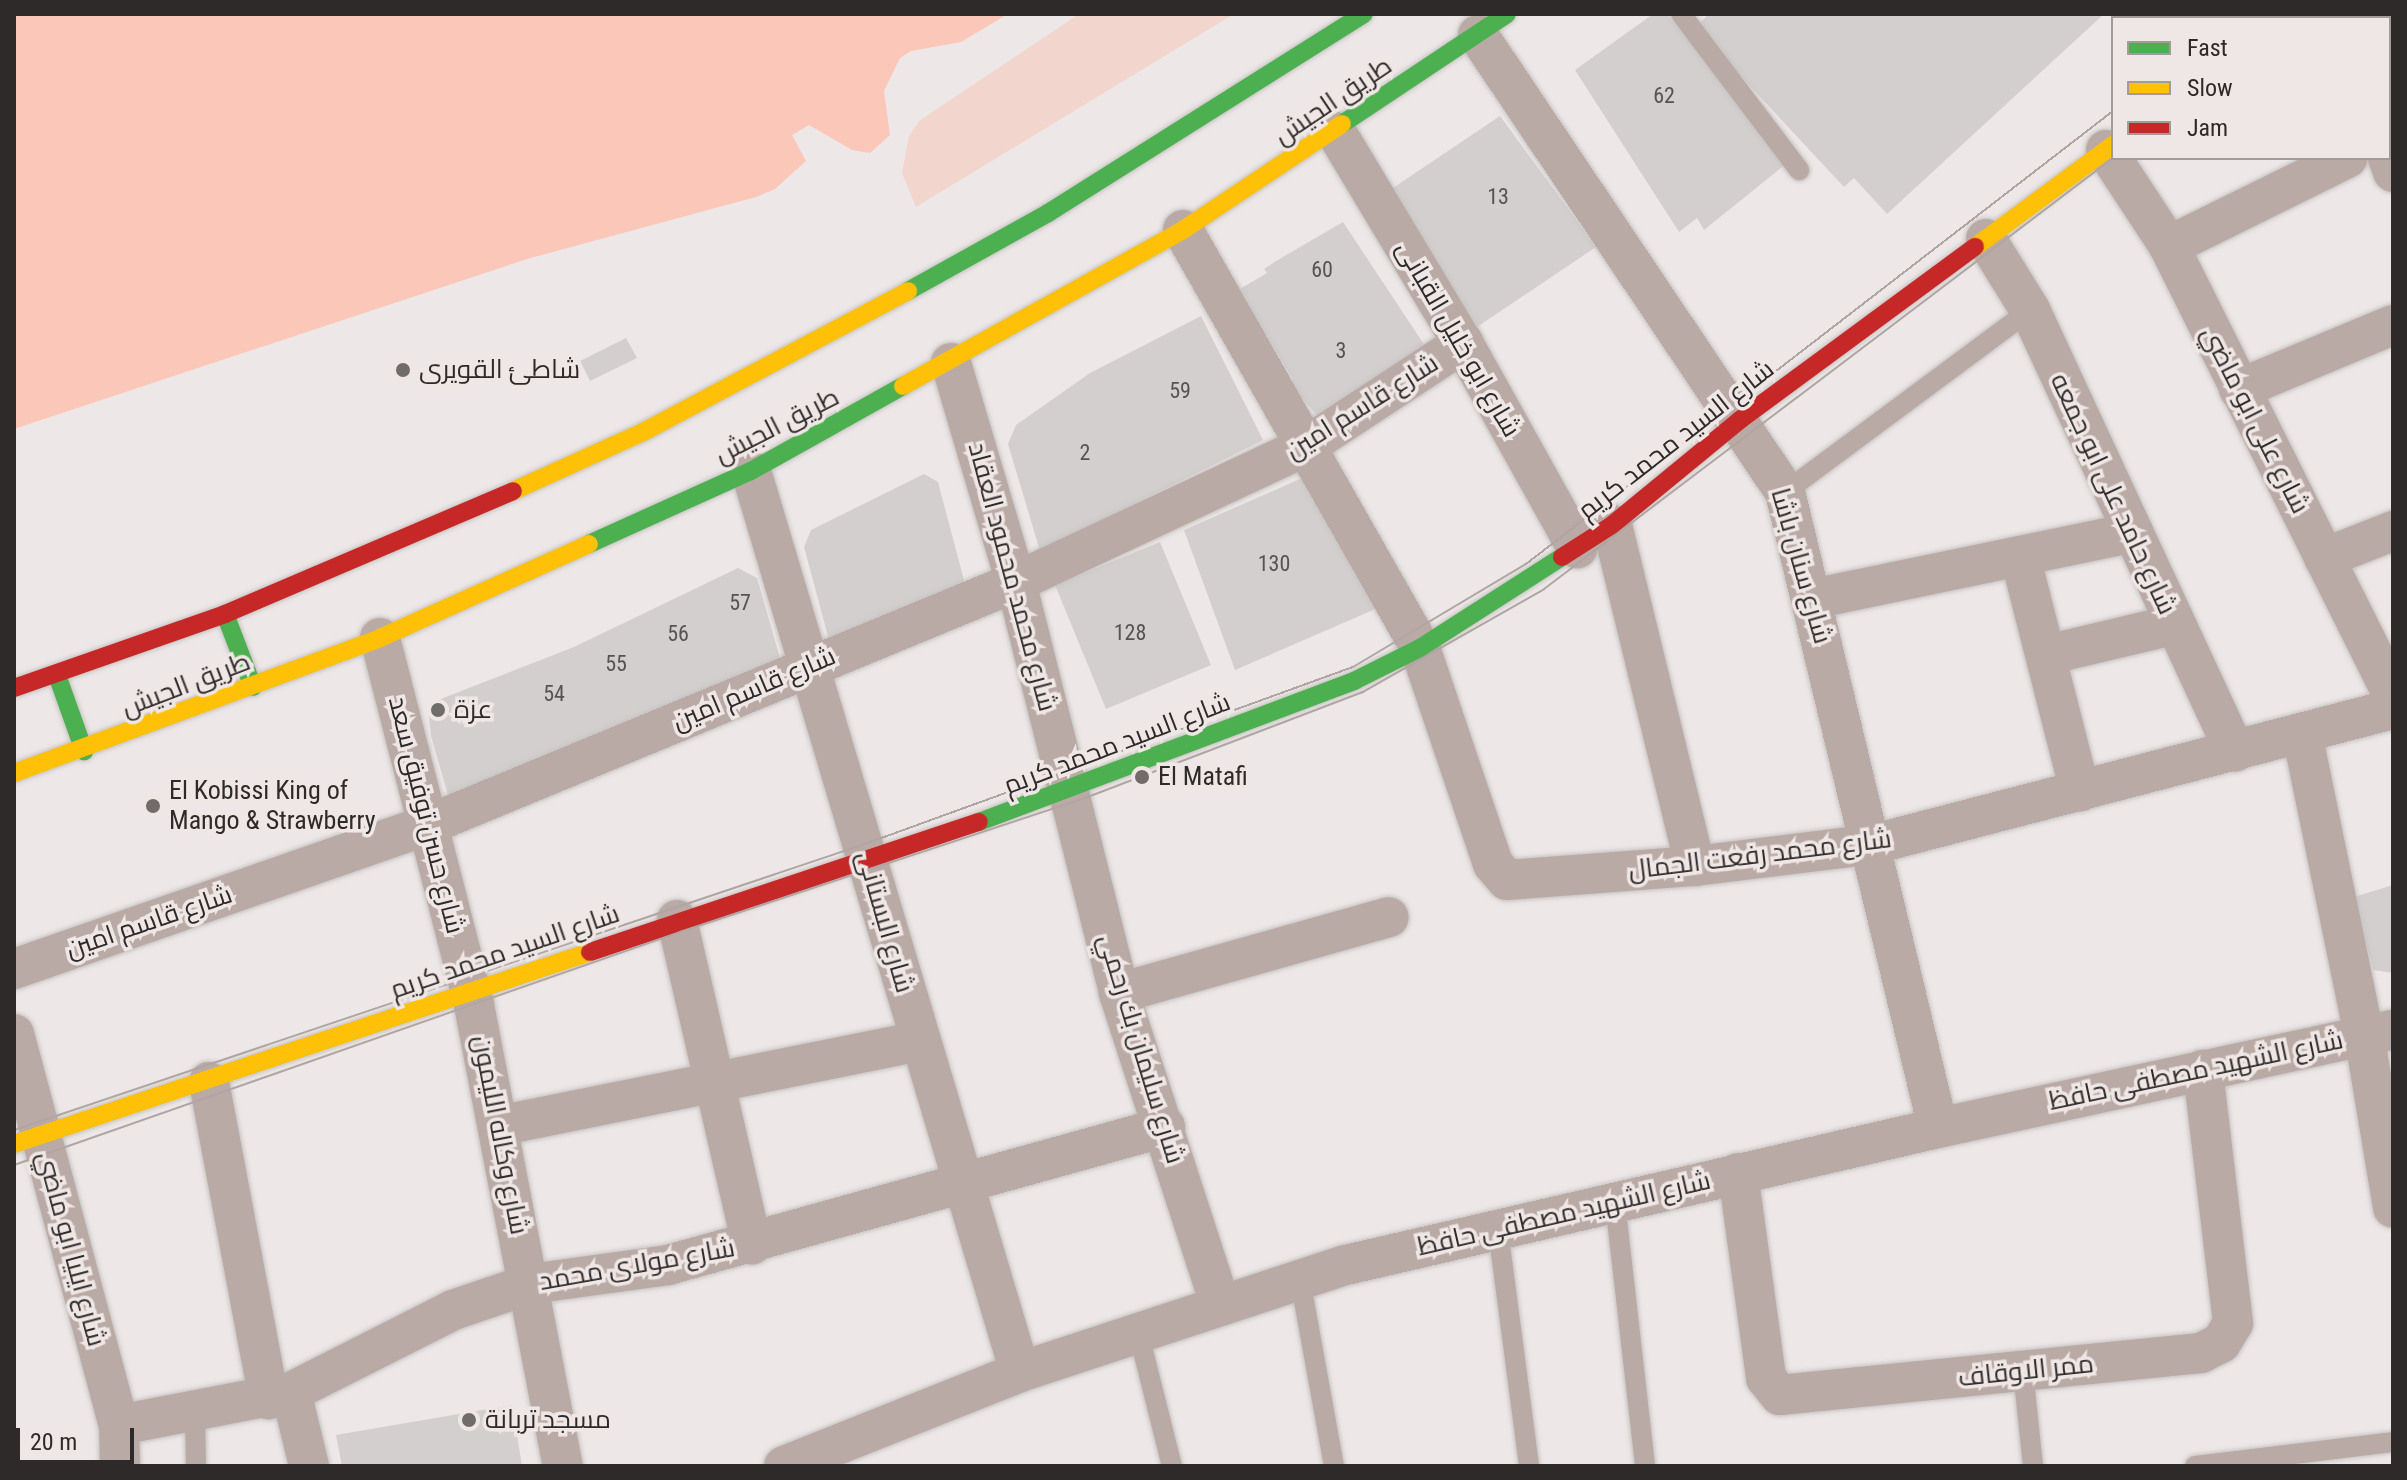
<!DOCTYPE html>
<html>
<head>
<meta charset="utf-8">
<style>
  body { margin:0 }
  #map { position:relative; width:2407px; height:1480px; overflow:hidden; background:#ede8e7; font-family:"Roboto Condensed",Cairo,sans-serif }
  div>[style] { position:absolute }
  .green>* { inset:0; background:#f2d6ce }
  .water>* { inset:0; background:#fac7b8 }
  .building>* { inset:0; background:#d3cfce }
  .roads { filter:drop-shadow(0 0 2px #c6c3c2) drop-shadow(0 0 2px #c6c3c2) }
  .lane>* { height:20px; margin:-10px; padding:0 10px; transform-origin:10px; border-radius:10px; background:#baaaa5 }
  .street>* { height:40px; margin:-20px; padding:0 20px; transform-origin:20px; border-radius:20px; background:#baaaa5 }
  .fast>* { height:18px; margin:-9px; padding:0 9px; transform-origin:9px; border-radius:9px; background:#4caf50 }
  .slow>* { height:18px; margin:-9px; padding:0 9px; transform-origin:9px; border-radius:9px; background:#ffc107 }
  .jam>* { height:18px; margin:-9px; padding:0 9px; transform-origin:9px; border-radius:9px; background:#c62828 }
  .tram>* { height:2px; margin:-1px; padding:0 1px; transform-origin:1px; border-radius:1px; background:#b0a5a2 }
  .dots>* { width:22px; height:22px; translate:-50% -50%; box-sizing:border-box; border:4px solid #efe7e5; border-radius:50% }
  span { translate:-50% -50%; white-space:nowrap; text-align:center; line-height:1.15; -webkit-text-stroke:7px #efe7e5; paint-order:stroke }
  .number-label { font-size:22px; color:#565352 }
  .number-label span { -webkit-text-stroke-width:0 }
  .street-label { font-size:26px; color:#2d2a29 }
  .poi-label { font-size:26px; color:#2d2a29 }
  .left { translate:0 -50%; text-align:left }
  .frame { position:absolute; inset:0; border:16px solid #2d2a29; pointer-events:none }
  .legend { position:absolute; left:2111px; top:16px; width:280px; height:144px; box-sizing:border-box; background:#efe7e5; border:2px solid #a19b9a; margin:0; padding:10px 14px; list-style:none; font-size:24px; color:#2d2a29 }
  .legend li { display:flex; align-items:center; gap:16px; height:40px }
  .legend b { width:40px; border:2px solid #a19b9a }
  .scale { position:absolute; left:16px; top:1428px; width:118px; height:36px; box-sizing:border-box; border:4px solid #2d2a29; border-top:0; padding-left:10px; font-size:24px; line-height:28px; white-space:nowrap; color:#2d2a29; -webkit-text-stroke:6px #efe7e5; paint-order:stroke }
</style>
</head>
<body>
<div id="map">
  <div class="green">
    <div style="clip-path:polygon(1079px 14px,1234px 14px,916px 207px,902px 173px,909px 136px,919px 121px)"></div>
  </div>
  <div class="water">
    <div style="clip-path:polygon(14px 14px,1008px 14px,961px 42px,911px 51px,900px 58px,884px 91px,890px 135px,870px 153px,852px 150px,809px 125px,792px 135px,806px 161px,775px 189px,756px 197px,527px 259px,14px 429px)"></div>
  </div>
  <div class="building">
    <div style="clip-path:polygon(1653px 14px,1667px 14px,1787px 163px,1704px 230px,1697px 218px,1679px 232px,1575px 70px)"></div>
    <div style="clip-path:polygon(1709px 14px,2104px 14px,1887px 214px,1854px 178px,1844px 187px,1695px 27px)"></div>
    <div style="clip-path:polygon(1500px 116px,1596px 247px,1471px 331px,1384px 194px)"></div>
    <div style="clip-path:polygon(1343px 222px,1429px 352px,1321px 420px,1288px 382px,1293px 379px,1238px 290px,1267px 273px,1264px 269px,1276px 261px)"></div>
    <div style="clip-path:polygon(1201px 316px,1263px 440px,1040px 551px,1008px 444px,1016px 425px,1090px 373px)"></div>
    <div style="clip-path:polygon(626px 338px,637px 358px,590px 381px,580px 361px)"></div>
    <div style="clip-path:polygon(924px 474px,938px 482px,965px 584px,830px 644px,804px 547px,811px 530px)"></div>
    <div style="clip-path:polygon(1309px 475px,1380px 607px,1235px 670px,1184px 530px)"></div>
    <div style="clip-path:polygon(1160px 542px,1211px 665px,1106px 709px,1055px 585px)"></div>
    <div style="clip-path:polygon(738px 568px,757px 578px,782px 665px,450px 802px,431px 736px,428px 709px,433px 702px,574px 647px)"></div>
    <div style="clip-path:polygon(2393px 885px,2393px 973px,2373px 970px,2354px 897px)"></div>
    <div style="clip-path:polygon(512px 1405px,522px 1466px,342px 1466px,336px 1435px)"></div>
  </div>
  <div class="roads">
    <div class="lane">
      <div style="left:1681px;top:14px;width:196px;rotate:52.9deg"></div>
      <div style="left:2216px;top:14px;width:5px;rotate:53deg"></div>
      <div style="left:1785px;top:492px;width:305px;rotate:-36.6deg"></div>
      <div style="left:1615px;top:1202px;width:266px;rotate:83.5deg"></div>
      <div style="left:1498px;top:1230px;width:238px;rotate:82.5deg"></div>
      <div style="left:1300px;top:1279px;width:190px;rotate:79.7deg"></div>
      <div style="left:1138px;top:1331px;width:139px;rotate:75.9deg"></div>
      <div style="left:2023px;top:1371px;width:96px;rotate:84deg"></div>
      <div style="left:195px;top:1411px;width:55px;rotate:89deg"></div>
      <div style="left:2195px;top:1466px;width:199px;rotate:-6.9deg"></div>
    </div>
    <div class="street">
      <div style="left:1478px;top:35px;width:551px;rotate:56.11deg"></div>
      <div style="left:1785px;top:492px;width:654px;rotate:76.47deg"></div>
      <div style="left:1336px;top:132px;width:246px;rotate:59deg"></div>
      <div style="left:1463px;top:343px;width:235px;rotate:60.9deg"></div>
      <div style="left:2106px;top:150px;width:115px;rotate:56.7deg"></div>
      <div style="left:2169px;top:246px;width:502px;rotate:63.49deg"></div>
      <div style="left:2388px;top:158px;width:15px;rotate:70deg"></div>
      <div style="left:1183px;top:230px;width:481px;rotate:60.4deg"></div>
      <div style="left:1420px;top:648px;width:228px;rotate:71.3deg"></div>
      <div style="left:1493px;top:864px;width:21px;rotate:49deg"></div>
      <div style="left:1507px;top:880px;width:189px;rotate:-4.3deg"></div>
      <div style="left:1695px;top:866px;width:180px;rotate:-7deg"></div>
      <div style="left:1874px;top:844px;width:536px;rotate:-14.58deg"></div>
      <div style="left:1986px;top:239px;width:84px;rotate:58.2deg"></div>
      <div style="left:2030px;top:310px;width:487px;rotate:65.1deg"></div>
      <div style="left:2169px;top:246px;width:199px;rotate:-26.3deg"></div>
      <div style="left:951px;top:363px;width:228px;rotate:73.5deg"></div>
      <div style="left:1016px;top:582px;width:424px;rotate:75.9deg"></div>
      <div style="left:1119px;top:993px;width:327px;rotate:72deg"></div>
      <div style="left:2239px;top:389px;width:167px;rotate:-22.6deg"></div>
      <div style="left:751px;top:471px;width:940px;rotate:73.38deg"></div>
      <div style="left:1612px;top:525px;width:351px;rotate:76.3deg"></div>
      <div style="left:2020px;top:556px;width:243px;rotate:75.7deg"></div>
      <div style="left:2324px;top:558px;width:74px;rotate:-21.4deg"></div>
      <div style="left:1812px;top:599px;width:325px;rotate:-11.7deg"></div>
      <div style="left:380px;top:638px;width:379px;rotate:75.6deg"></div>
      <div style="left:474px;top:1005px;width:470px;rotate:79.1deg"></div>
      <div style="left:2046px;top:655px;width:130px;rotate:-13.3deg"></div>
      <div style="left:2302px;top:733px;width:307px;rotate:78.4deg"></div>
      <div style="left:2364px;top:1034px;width:176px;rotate:80.5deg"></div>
      <div style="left:677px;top:920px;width:333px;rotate:77deg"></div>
      <div style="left:14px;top:969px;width:441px;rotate:-19.2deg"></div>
      <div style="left:430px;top:824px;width:634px;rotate:-22.44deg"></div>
      <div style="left:1016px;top:582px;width:323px;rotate:-25.1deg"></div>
      <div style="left:1308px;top:445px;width:186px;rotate:-33.3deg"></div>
      <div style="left:1119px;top:993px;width:280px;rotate:-15.7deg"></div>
      <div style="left:14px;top:1034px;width:405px;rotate:75deg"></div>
      <div style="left:119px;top:1425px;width:41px;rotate:88.6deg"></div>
      <div style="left:209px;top:1082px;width:323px;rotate:79.3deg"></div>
      <div style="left:498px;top:1126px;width:430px;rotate:-11.4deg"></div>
      <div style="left:1738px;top:1173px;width:207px;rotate:82.2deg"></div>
      <div style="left:1766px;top:1378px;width:22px;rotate:51deg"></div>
      <div style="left:1780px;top:1395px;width:423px;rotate:-5.7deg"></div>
      <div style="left:2201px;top:1353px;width:22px;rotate:-27deg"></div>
      <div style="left:2221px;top:1343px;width:23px;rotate:-59deg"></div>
      <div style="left:2233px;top:1323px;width:255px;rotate:-96.8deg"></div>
      <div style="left:291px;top:1392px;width:76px;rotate:76.3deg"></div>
      <div style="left:119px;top:1425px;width:175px;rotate:-10.9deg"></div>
      <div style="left:291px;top:1392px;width:182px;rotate:-26.8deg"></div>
      <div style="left:453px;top:1310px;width:81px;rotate:-18.7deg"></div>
      <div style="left:530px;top:1284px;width:139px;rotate:-7.8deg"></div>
      <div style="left:668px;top:1265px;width:516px;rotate:-15.52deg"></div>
      <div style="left:784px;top:1466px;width:254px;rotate:-21.7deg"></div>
      <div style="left:1020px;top:1372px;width:343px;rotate:-18.2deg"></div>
      <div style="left:1346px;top:1265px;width:608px;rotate:-13.03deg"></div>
      <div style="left:1938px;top:1128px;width:465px;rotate:-12.2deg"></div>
    </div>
    <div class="fast">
      <div style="left:1342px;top:124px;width:198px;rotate:-33.7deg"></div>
      <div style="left:908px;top:291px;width:160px;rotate:-29.1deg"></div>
      <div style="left:1048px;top:213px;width:373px;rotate:-32.2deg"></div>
      <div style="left:589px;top:544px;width:178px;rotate:-24.3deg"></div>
      <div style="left:751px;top:471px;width:174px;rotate:-29.2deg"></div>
      <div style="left:225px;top:614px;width:78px;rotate:69deg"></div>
      <div style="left:57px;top:675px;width:81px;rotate:70.4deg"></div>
      <div style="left:979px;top:822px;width:401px;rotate:-20.6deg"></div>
      <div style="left:1354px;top:681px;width:74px;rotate:-26.6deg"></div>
      <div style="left:1420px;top:648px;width:169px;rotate:-32.7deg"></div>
    </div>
    <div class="slow">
      <div style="left:1975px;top:247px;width:172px;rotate:-36.5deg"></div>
      <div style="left:903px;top:386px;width:321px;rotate:-29.1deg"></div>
      <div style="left:1183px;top:230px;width:191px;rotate:-33.7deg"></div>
      <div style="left:513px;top:491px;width:145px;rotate:-24.4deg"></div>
      <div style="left:645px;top:431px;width:298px;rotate:-28deg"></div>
      <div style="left:14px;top:773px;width:390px;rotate:-20.2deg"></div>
      <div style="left:380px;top:638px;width:229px;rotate:-24.2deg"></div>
      <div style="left:14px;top:1144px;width:607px;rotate:-18.43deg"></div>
    </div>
    <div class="jam">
      <div style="left:2269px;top:18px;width:6px;rotate:-39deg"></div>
      <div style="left:1562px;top:557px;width:59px;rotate:-32.6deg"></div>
      <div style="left:1612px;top:525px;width:166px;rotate:-39.4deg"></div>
      <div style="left:1740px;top:420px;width:292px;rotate:-36.4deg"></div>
      <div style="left:14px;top:688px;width:224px;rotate:-19.3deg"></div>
      <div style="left:225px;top:614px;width:313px;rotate:-23.1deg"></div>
      <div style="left:590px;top:952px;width:410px;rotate:-18.5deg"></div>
    </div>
  </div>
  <div class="tram">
    <div style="left:2231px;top:18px;width:6px;rotate:-39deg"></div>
    <div style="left:2288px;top:18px;width:6px;rotate:-45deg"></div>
    <div style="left:14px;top:1130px;width:895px;rotate:-18.58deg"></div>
    <div style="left:862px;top:845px;width:522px;rotate:-19.93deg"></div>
    <div style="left:1353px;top:667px;width:201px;rotate:-30.8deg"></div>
    <div style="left:1526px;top:564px;width:741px;rotate:-37.66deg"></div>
    <div style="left:14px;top:1165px;width:706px;rotate:-19.28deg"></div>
    <div style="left:680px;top:932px;width:427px;rotate:-18.3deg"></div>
    <div style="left:1085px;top:798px;width:298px;rotate:-20.9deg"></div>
    <div style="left:1363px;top:692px;width:208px;rotate:-29.6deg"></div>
    <div style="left:1544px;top:589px;width:714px;rotate:-37.14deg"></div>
  </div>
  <div class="dots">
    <div style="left:403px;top:370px;background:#706c6c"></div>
    <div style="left:438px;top:710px;background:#706c6c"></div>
    <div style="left:1142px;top:777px;background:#706c6c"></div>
    <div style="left:153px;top:806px;background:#706c6c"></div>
    <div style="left:469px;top:1420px;background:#706c6c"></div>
  </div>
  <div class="number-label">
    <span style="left:1664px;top:96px">62</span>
    <span style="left:1498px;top:197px">13</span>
    <span style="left:1322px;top:270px">60</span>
    <span style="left:1341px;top:351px">3</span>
    <span style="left:1180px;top:391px">59</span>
    <span style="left:1085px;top:453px">2</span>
    <span style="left:1274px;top:564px">130</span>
    <span style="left:740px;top:603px">57</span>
    <span style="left:1130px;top:633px">128</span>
    <span style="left:678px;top:634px">56</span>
    <span style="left:616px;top:664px">55</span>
    <span style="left:554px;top:694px">54</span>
  </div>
  <div class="street-label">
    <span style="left:1333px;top:101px;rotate:-34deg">طريق الجيش</span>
    <span style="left:1458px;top:339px;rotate:60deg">شارع ابو خليل القبانى</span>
    <span style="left:1362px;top:407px;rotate:-32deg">شارع قاسم امين</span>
    <span style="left:2255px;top:420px;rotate:63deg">شارع على ابو ماضي</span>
    <span style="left:777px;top:426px;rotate:-27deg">طريق الجيش</span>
    <span style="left:1676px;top:440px;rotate:-38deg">شارع السيد محمد كريم</span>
    <span style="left:2113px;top:494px;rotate:65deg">شارع حامد على ابو جمعه</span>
    <span style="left:1801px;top:566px;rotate:74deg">شارع سنان باشا</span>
    <span style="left:1012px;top:577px;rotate:75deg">شارع محمد محمود العقاد</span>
    <span style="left:186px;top:685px;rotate:-21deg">طريق الجيش</span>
    <span style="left:754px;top:689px;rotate:-23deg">شارع قاسم امين</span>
    <span style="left:1117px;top:744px;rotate:-21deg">شارع السيد محمد كريم</span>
    <span style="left:426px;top:815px;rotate:76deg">شارع حسن توفيق سعد</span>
    <span style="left:1760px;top:855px;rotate:-7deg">شارع محمد رفعت الجمال</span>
    <span style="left:149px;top:922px;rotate:-19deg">شارع قاسم امين</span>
    <span style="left:885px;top:922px;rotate:74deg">شارع البستانى</span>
    <span style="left:505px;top:952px;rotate:-19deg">شارع السيد محمد كريم</span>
    <span style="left:1141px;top:1049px;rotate:73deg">شارع سليمان بك رحمي</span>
    <span style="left:2196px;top:1071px;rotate:-12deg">شارع الشهيد مصطفى حافظ</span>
    <span style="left:500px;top:1135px;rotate:79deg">شارع وكاله الليمون</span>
    <span style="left:1564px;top:1214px;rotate:-13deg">شارع الشهيد مصطفى حافظ</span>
    <span style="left:71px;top:1249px;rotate:75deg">شارع ايليا ابو ماضي</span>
    <span style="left:637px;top:1265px;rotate:-10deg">شارع مولاى محمد</span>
    <span style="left:2026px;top:1371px;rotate:-6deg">ممر الاوقاف</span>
  </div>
  <div class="poi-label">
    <span class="left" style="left:419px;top:370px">شاطئ القويرى</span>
    <span class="left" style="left:454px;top:710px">عزة</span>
    <span class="left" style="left:1158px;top:777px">El Matafi</span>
    <span class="left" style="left:169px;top:806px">El Kobissi King of<br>Mango &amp; Strawberry</span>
    <span class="left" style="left:485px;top:1420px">مسجد تربانة</span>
  </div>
  <div class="frame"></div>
  <ul class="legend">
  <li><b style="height:10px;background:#4caf50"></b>Fast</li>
  <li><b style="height:10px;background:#ffc107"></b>Slow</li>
  <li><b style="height:10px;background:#c62828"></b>Jam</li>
  </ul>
  <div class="scale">20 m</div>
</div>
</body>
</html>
